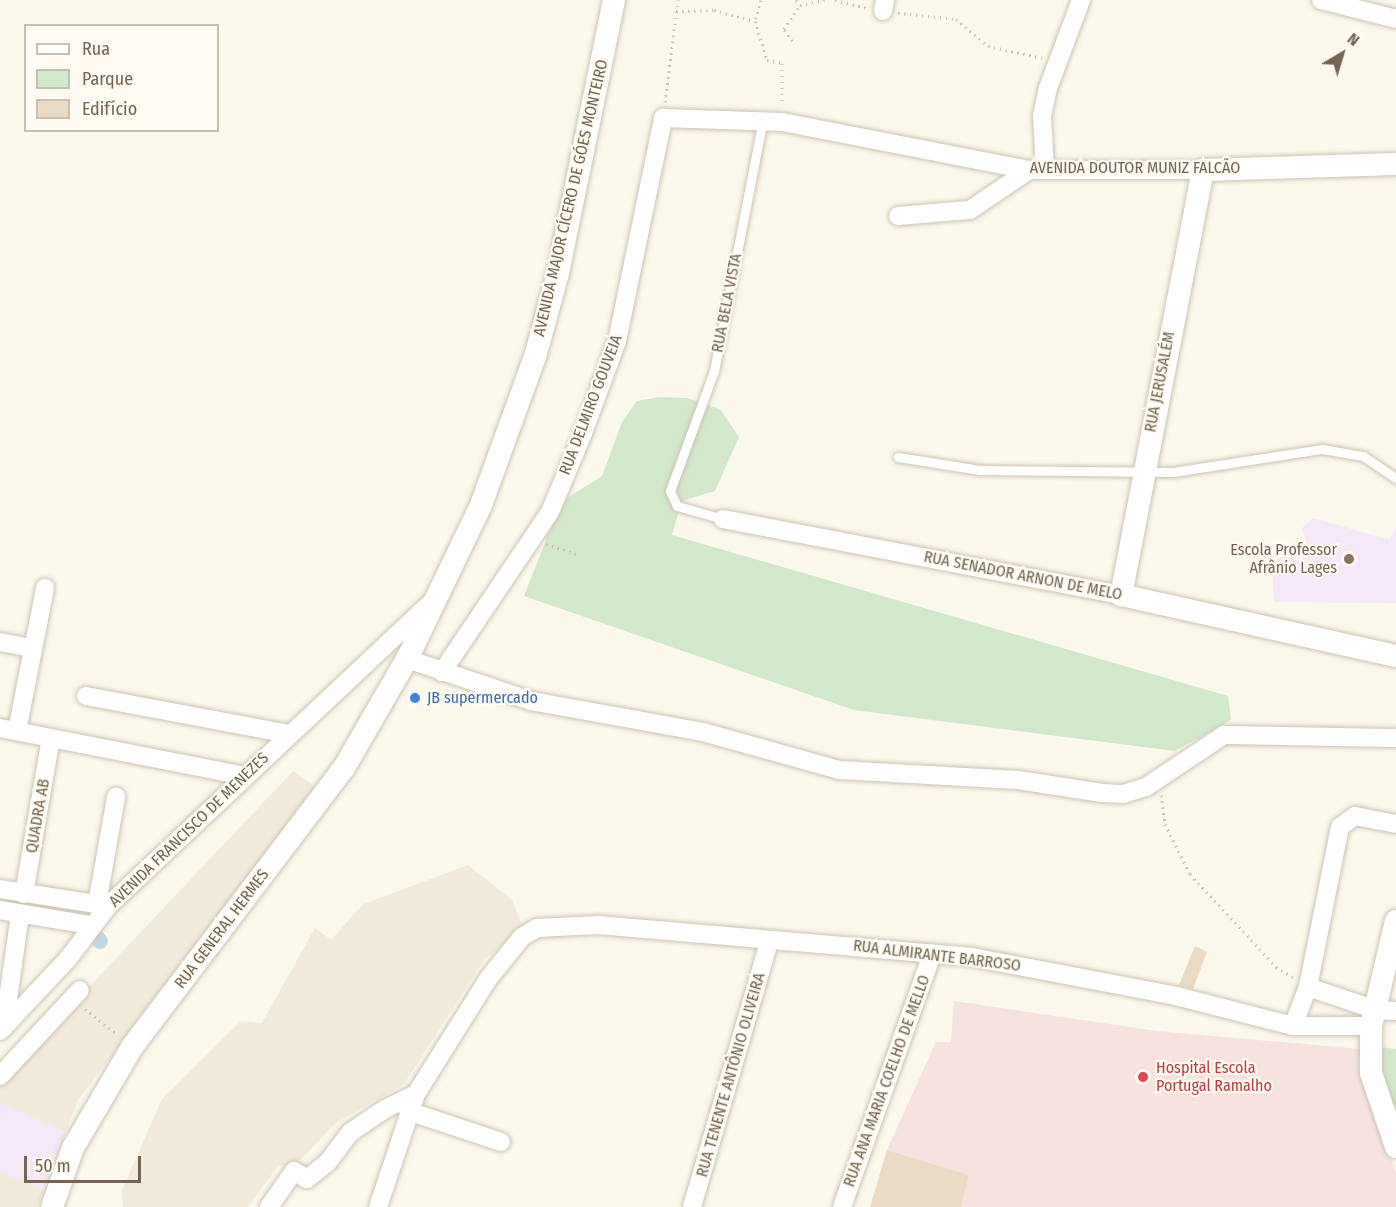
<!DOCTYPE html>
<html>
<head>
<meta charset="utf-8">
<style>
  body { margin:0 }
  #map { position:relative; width:1396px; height:1207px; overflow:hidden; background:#fbf8ec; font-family:"Fira Sans Condensed",sans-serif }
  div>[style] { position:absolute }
  .residential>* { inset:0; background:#f2ebdb }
  .education>* { inset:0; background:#f5e8f8 }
  .medical>* { inset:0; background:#f8e2e0 }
  .green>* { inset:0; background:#d2e8cb }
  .canal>* { height:16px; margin:-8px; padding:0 8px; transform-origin:8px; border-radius:8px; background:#c2d8e3 }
  .building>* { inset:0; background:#ebdbc4 }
  .path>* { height:3px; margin-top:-1.5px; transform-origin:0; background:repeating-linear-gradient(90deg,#d3c1a9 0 1.5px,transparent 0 6px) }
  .roads { filter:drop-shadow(0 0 2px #ccc3b2) drop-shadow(0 0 2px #ccc3b2) }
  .service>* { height:9px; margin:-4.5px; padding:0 4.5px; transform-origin:4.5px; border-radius:4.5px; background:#fff }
  .minor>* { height:18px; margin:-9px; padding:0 9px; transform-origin:9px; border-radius:9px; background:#fff }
  .tertiary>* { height:22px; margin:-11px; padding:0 11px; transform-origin:11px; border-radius:11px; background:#fff }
  .dots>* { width:16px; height:16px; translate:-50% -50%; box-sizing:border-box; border:3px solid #fdfbf2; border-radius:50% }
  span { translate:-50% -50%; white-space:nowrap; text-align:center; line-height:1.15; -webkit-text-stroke:4.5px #fdfbf2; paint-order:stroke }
  .street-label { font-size:16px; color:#746451 }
  .education-label { font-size:16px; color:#785e54 }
  .right { translate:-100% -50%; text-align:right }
  .shop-label { font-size:16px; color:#366cbe }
  .left { translate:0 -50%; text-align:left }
  .health-label { font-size:16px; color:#be3a42 }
  .legend { position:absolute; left:24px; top:24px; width:195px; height:108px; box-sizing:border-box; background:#fdfbf2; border:2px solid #c6bfb2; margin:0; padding:8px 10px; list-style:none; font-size:18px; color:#746451 }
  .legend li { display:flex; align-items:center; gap:12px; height:30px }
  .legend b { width:30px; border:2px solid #c6bfb2 }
  .north { position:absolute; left:1312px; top:24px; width:60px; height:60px; -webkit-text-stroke:4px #fdfbf2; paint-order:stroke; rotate:38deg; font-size:16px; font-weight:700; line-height:24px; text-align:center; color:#746451 }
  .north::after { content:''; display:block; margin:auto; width:21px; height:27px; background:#746451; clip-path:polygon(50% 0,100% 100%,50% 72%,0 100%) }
  .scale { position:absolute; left:24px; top:1156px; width:117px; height:27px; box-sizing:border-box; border:3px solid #746451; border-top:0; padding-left:8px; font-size:18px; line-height:21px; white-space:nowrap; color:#746451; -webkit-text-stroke:4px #fdfbf2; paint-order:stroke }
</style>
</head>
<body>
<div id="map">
  <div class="residential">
    <div style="clip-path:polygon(293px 771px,317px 788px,78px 1100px,37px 1207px,0 1207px,0 1081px)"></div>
    <div style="clip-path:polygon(468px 865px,512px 900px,523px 927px,484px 960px,404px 1084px,336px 1123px,296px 1164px,278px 1166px,248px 1207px,123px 1207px,122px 1190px,162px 1099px,241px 1021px,262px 1023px,315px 928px,331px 940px,363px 904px)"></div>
  </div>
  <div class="education">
    <div style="clip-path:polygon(1313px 518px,1390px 540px,1396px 525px,1396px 603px,1274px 602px,1272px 562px,1285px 556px,1301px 562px,1308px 546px,1302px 528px)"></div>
    <div style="clip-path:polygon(0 1103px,65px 1131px,43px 1190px,0 1172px)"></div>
  </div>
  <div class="medical">
    <div style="clip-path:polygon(954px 1001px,1157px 1031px,1361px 1049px,1370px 1104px,1396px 1172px,1396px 1207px,961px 1207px,968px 1175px,887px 1150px,936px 1042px,951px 1042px)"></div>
  </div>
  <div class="green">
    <div style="clip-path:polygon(659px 397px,687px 398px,720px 409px,739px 437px,715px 491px,682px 501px,672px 535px,1228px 696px,1231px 720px,1175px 751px,854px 710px,524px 596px,561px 502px,602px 476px,622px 422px,637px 401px)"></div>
    <div style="clip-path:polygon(1380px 1047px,1396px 1049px,1396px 1111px,1382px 1073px)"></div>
  </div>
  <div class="canal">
    <div style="left:91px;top:933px;width:12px;rotate:42deg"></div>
  </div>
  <div class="building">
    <div style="clip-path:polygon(1195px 946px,1207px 952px,1193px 989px,1179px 985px)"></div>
    <div style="clip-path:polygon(887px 1150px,969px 1175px,961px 1207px,870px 1207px)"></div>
  </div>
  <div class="path">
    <div style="left:761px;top:0;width:22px;rotate:106deg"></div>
    <div style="left:755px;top:21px;width:41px;rotate:72.9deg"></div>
    <div style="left:767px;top:60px;width:15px;rotate:11deg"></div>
    <div style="left:782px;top:63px;width:42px;rotate:90deg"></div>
    <div style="left:796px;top:0;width:6px;rotate:51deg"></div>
    <div style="left:800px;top:5px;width:25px;rotate:-11deg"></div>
    <div style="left:835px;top:0;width:34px;rotate:14deg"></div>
    <div style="left:676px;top:11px;width:38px;rotate:-2deg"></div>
    <div style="left:714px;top:10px;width:42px;rotate:15deg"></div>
    <div style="left:898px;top:13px;width:58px;rotate:5.9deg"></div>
    <div style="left:956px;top:19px;width:42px;rotate:40.2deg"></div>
    <div style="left:988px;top:46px;width:55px;rotate:12.5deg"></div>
    <div style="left:792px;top:41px;width:14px;rotate:-124deg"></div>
    <div style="left:784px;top:29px;width:29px;rotate:-56deg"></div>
    <div style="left:665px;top:102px;width:103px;rotate:-82.7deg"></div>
    <div style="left:546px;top:544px;width:35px;rotate:18deg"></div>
    <div style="left:1161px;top:795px;width:29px;rotate:82deg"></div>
    <div style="left:1165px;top:824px;width:56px;rotate:63.4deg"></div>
    <div style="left:1190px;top:874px;width:127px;rotate:47.2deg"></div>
    <div style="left:1276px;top:967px;width:21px;rotate:31deg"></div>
    <div style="left:85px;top:1009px;width:42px;rotate:38.2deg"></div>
  </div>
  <div class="roads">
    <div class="service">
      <div style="left:898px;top:457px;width:83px;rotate:9deg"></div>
      <div style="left:980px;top:470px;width:193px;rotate:0.6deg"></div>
      <div style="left:1173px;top:472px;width:151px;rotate:-8.8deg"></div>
      <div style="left:1322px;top:449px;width:42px;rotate:9.7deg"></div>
      <div style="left:1363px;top:456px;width:40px;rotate:34deg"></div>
      <div style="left:723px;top:519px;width:48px;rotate:-164.2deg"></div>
      <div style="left:677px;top:506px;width:17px;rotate:-115deg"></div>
      <div style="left:670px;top:491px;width:128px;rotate:-69.9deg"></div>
      <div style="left:714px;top:371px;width:256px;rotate:-79deg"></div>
    </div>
    <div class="minor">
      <div style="left:1321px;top:0;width:77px;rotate:14.2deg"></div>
      <div style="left:883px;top:11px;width:11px;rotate:-80deg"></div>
      <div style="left:1045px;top:170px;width:54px;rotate:-93.2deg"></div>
      <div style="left:1042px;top:116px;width:29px;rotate:-78deg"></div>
      <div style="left:1048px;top:88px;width:94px;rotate:-69.4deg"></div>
      <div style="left:898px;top:216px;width:72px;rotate:-4.8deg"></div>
      <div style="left:970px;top:210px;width:71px;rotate:-34.1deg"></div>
      <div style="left:723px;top:519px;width:405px;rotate:10.8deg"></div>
      <div style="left:0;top:642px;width:33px;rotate:11deg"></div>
      <div style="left:407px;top:659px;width:131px;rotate:18.7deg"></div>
      <div style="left:531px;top:701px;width:175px;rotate:10.2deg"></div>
      <div style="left:703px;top:732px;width:141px;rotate:15.6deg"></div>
      <div style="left:839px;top:770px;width:179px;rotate:3.2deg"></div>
      <div style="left:1018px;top:780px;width:85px;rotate:8.8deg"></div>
      <div style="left:1102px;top:793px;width:21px;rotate:3deg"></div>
      <div style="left:1123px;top:794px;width:24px;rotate:-17deg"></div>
      <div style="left:1146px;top:787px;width:94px;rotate:-33.7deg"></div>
      <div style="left:1224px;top:735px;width:172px;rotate:1deg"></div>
      <div style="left:442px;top:672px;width:193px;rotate:-56deg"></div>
      <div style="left:550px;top:512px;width:86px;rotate:-67.3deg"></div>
      <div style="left:583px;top:433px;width:98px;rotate:-69.7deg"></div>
      <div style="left:617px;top:341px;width:228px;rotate:-78.3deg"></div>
      <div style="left:663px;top:118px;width:119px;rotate:1.9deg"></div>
      <div style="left:782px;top:122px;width:252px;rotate:11deg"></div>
      <div style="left:1029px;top:170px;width:174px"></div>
      <div style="left:86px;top:696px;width:207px;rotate:10.6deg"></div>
      <div style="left:0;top:728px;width:249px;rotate:11.1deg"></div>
      <div style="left:17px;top:731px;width:146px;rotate:-78.9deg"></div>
      <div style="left:0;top:889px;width:109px;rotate:8.9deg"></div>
      <div style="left:24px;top:894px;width:158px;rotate:-80.2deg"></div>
      <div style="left:97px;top:904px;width:109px;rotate:-79.9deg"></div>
      <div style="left:0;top:910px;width:92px;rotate:9.4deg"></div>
      <div style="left:1308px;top:987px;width:72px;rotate:18.7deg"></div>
      <div style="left:1376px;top:1010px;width:20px;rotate:3deg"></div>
      <div style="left:1293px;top:1026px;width:42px;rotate:-69deg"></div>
      <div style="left:1308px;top:987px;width:163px;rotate:-78.7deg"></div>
      <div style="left:1340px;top:827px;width:19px;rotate:-36deg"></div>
      <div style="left:1355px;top:816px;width:42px;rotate:11deg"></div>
      <div style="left:4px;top:1027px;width:114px;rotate:-81.9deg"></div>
      <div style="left:0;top:1031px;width:98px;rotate:-46.7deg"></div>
      <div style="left:67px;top:960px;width:68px;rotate:-52.8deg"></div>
      <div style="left:108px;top:906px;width:446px;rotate:-43.2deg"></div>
      <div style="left:0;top:1076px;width:117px;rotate:-47.1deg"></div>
      <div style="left:408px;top:1111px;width:98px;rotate:18.4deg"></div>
      <div style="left:269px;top:1207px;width:44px;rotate:-55.2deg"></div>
      <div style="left:294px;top:1171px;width:15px;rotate:32deg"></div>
      <div style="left:307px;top:1179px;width:27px;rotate:-39deg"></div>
      <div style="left:328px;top:1162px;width:38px;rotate:-53deg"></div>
      <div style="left:351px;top:1132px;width:41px;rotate:-34.1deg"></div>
      <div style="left:385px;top:1109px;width:34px;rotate:-26deg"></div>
      <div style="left:378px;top:1207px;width:119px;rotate:-71.4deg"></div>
      <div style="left:416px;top:1094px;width:136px;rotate:-57.9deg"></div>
      <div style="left:488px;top:979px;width:54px;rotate:-51deg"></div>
      <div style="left:522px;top:937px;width:17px;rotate:-31deg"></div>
      <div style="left:537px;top:928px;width:61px;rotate:-2.8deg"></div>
      <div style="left:598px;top:925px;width:375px;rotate:4.9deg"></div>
      <div style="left:972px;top:957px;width:208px;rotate:10.8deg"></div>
      <div style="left:1176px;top:996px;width:121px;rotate:14.4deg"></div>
      <div style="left:1293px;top:1026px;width:78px"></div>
      <div style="left:692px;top:1207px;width:276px;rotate:-73.8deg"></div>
      <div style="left:842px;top:1207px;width:269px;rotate:-70.4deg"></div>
    </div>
    <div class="tertiary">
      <div style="left:1396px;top:164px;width:193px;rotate:178.2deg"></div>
      <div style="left:1203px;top:170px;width:433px;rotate:100.9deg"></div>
      <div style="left:1121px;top:595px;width:282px;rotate:12.5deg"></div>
      <div style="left:1396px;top:921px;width:108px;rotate:103.4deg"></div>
      <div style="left:1371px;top:1026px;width:47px;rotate:90deg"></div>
      <div style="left:1371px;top:1073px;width:78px;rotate:71.3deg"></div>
      <div style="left:52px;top:1207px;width:63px;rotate:-70.4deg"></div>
      <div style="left:73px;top:1148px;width:117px;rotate:-59.7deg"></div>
      <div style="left:132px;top:1047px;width:350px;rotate:-52.8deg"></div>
      <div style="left:344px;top:768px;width:126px;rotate:-60deg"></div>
      <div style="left:407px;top:659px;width:171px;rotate:-64.3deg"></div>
      <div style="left:481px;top:505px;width:158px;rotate:-70deg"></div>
      <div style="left:535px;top:357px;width:87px;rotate:-74.7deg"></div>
      <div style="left:558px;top:273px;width:279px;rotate:-78.4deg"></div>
    </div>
  </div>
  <div class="dots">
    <div style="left:1349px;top:559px;background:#8d6e63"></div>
    <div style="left:415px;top:698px;background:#3f7fe0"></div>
    <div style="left:1143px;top:1077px;background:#e0444e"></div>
  </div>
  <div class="street-label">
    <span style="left:1135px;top:168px">AVENIDA DOUTOR MUNIZ FALCÃO</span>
    <span style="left:571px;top:198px;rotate:-77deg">AVENIDA MAJOR CÍCERO DE GÓES MONTEIRO</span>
    <span style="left:727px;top:303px;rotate:-79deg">RUA BELA VISTA</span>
    <span style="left:1160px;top:382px;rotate:-79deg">RUA JERUSALÉM</span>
    <span style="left:591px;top:405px;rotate:-69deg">RUA DELMIRO GOUVEIA</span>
    <span style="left:1023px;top:576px;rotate:11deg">RUA SENADOR ARNON DE MELO</span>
    <span style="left:38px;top:816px;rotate:-80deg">QUADRA AB</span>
    <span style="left:189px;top:830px;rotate:-44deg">AVENIDA FRANCISCO DE MENEZES</span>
    <span style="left:222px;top:929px;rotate:-53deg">RUA GENERAL HERMES</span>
    <span style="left:937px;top:956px;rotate:7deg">RUA ALMIRANTE BARROSO</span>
    <span style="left:731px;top:1075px;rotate:-74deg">RUA TENENTE ANTÔNIO OLIVEIRA</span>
    <span style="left:887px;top:1081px;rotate:-70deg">RUA ANA MARIA COELHO DE MELLO</span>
  </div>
  <div class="education-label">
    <span class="right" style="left:1337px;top:559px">Escola Professor<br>Afrânio Lages</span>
  </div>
  <div class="shop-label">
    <span class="left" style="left:427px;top:698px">JB supermercado</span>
  </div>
  <div class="health-label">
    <span class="left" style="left:1156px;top:1077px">Hospital Escola<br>Portugal Ramalho</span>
  </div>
  <ul class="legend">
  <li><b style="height:8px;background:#fff"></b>Rua</li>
  <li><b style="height:16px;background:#d2e8cb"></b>Parque</li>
  <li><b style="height:16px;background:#ebdbc4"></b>Edifício</li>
  </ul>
  <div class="north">N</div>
  <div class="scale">50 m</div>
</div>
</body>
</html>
